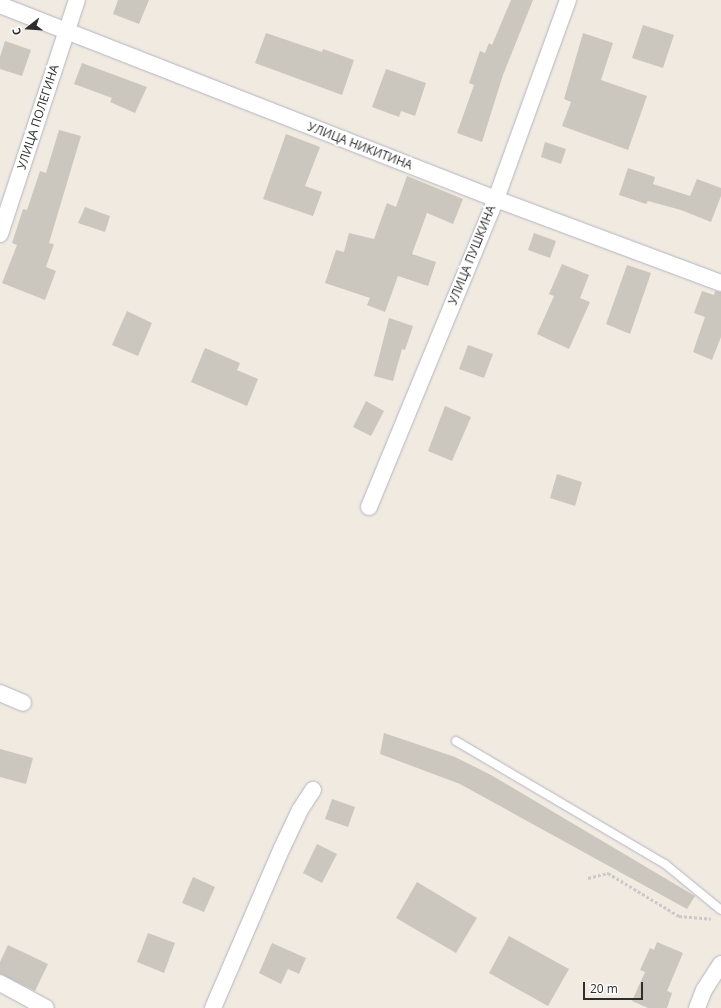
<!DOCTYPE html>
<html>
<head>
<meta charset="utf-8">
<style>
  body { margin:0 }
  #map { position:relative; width:721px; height:1008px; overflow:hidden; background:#f0eae0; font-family:"Open Sans",sans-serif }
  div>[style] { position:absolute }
  .building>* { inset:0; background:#cbc7bf }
  .path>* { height:2.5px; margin-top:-1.25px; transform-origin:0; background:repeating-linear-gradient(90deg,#c9c9c9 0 3px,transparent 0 5px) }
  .roads { filter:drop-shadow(0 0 1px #b4b4c2) drop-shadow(0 0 1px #b4b4c2) }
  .service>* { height:8px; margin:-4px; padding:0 4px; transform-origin:4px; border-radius:4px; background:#fff }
  .minor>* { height:16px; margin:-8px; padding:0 8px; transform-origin:8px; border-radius:8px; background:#fff }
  span { translate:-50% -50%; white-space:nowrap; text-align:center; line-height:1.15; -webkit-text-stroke:3.5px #fff; paint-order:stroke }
  .street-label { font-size:12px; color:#2e2e2e }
  .north { position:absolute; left:8px; top:8px; width:40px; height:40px; -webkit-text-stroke:3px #fff; paint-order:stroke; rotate:253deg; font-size:11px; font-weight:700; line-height:16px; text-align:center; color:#2e2e2e }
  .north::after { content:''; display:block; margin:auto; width:14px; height:18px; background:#2e2e2e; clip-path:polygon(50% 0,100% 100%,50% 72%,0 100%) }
  .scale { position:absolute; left:583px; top:982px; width:60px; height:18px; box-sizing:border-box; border:2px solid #2e2e2e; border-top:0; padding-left:5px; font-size:12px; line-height:14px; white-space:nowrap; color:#2e2e2e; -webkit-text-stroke:3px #fff; paint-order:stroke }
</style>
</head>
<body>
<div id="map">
  <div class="building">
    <div style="clip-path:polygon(118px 0,149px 0,139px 24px,113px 14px)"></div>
    <div style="clip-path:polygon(511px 0,533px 0,503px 75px,482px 142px,457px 133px,474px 85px,469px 83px,480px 51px,485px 53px,489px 43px,492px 45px)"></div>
    <div style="clip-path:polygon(643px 25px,674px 35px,663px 68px,632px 58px)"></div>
    <div style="clip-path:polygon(266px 33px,322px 52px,323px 49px,354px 60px,342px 95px,255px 63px)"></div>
    <div style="clip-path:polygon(583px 33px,613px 43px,601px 80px,647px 96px,628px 150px,562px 126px,571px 102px,564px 99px)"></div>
    <div style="clip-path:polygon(5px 41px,31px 50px,22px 76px,0 69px,0 57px)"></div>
    <div style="clip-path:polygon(82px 63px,147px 87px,135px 113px,110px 102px,112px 98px,74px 84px)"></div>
    <div style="clip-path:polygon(386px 69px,426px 83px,415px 116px,401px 111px,399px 117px,372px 107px)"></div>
    <div style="clip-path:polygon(59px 130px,81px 136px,49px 243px,54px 244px,46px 267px,56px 271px,45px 300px,2px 283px,17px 245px,12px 243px,23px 209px,27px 210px,40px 171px,46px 173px)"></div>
    <div style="clip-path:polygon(286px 134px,320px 147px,305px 186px,322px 192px,313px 216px,263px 199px)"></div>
    <div style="clip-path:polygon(545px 142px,566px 149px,561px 164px,541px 157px)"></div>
    <div style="clip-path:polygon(628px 168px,655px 177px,653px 184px,690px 196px,697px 179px,721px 188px,721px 196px,711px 222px,681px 210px,648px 201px,646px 204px,619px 195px)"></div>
    <div style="clip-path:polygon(407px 176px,463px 199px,453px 224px,427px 213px,412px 254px,436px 262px,428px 286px,398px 276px,385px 312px,367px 305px,370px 298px,325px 283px,336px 250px,344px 252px,349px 233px,374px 239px,387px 203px,396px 207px)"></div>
    <div style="clip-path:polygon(85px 207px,110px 216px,105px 232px,78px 223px)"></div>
    <div style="clip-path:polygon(534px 233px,556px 241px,550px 258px,528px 250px)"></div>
    <div style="clip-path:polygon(562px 264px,589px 275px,580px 298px,590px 302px,569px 349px,537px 334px,554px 296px,549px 294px)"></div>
    <div style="clip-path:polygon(627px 265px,651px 273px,630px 334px,606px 324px)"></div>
    <div style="clip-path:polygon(702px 291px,714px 295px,715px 291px,721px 292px,721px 337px,712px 360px,693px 352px,705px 317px,694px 313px)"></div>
    <div style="clip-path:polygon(127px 311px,152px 323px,138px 356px,112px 345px)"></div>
    <div style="clip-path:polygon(389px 318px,413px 326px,405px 350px,402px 349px,393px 381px,374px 376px)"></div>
    <div style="clip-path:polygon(468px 345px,493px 354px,484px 378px,459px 369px)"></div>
    <div style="clip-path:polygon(205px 348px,240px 363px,237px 370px,258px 379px,247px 406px,191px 382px)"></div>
    <div style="clip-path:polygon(366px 401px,384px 411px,371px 436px,353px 427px)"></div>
    <div style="clip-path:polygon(445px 406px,471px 417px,452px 461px,428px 451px)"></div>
    <div style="clip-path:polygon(557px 474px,582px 482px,575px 506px,550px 498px)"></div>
    <div style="clip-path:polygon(384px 733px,455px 757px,491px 775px,695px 896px,687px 909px,460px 784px,380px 754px)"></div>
    <div style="clip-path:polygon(0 749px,33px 758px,26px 784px,0 777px)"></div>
    <div style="clip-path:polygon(332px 799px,355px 807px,348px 827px,325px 819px)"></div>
    <div style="clip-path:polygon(317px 844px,337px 854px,322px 883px,303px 873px)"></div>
    <div style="clip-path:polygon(193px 877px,215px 887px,204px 912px,182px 903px)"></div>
    <div style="clip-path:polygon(417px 882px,477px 918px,456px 953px,396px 918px)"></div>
    <div style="clip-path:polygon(148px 933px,175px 943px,164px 973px,137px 962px)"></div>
    <div style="clip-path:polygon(509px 936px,569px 969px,548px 1006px,489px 973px)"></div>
    <div style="clip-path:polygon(657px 942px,683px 953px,667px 991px,672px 993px,667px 1008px,648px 1008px,632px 1001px,645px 972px,640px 970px,650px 948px,654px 950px)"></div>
    <div style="clip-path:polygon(272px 943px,306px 958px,299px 974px,288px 969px,281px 984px,259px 973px)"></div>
    <div style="clip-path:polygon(8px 945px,48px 964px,35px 991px,0 974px,0 962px)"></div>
  </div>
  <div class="path">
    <div style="left:588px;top:878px;width:21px;rotate:-14deg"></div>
    <div style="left:608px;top:873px;width:83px;rotate:31.2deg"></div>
    <div style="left:679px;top:916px;width:32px;rotate:5deg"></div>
  </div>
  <div class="roads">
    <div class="service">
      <div style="left:456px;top:741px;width:243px;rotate:30.5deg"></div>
      <div style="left:665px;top:864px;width:72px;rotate:39.4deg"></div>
    </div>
    <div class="minor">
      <div style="left:0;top:5px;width:533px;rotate:21.36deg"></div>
      <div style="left:496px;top:199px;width:240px;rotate:20.5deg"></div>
      <div style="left:0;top:234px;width:246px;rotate:-71.8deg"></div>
      <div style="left:369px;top:507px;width:333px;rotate:-67.6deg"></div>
      <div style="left:496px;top:199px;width:212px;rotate:-70.1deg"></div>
      <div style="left:0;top:693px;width:25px;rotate:23deg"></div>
      <div style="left:0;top:983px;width:52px;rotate:28.5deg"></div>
      <div style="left:213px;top:1008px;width:174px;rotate:-66.7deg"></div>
      <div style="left:282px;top:848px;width:42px;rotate:-64.7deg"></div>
      <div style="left:300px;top:810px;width:24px;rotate:-57deg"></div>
      <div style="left:697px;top:1008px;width:19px;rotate:-69deg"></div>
      <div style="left:704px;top:990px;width:31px;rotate:-57deg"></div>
    </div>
  </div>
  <div class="street-label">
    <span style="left:38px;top:117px;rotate:-72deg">УЛИЦА ПОЛЕГИНА</span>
    <span style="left:360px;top:146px;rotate:21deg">УЛИЦА НИКИТИНА</span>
    <span style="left:472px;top:255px;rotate:-68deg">УЛИЦА ПУШКИНА</span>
  </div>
  <div class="north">С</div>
  <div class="scale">20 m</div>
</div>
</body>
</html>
